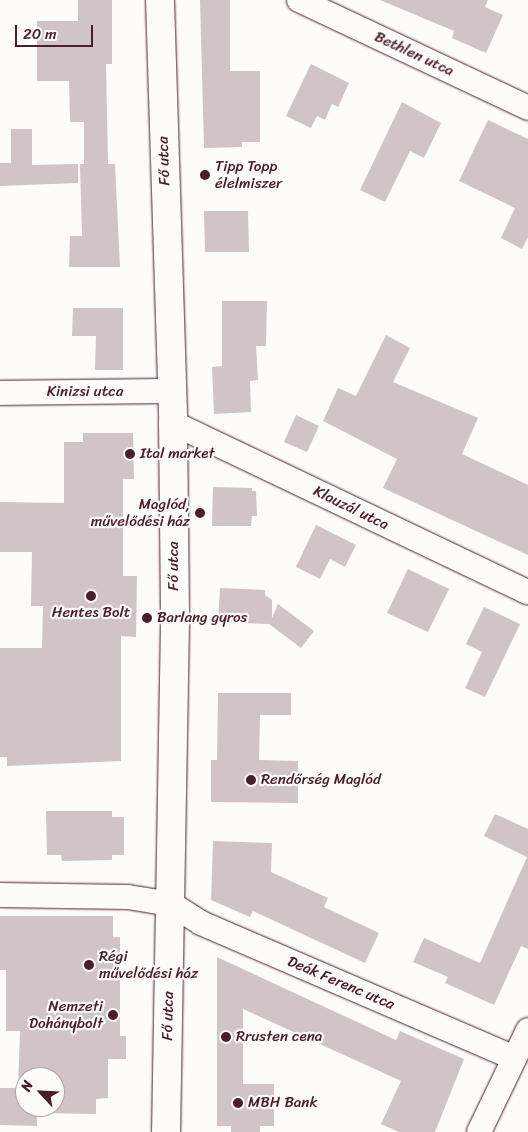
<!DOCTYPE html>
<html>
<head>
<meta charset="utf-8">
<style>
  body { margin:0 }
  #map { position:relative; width:528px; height:1132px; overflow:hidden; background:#fdfcf7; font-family:Sriracha,sans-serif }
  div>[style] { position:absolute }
  .building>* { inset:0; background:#d0c5c4 }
  .roads { filter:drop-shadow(0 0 1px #4a1f2b) drop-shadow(0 0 1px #4a1f2b) }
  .street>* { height:24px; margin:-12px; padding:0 12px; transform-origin:12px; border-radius:12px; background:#fdfcf7 }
  .secondary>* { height:28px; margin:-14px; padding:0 14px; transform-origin:14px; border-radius:14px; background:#fdfcf7 }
  .dots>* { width:14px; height:14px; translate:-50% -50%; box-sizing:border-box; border:2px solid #fdfcf7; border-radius:50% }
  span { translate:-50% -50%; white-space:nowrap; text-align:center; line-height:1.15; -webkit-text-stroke:4.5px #fdfcf7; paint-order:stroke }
  .street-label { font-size:15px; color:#4a1f2b }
  .poi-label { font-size:15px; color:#4a1f2b }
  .left { translate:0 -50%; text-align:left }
  .right { translate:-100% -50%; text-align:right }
  .north { position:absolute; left:15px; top:1067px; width:50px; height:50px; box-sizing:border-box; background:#fdfcf7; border:1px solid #b5a4a5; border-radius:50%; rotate:295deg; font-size:14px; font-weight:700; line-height:20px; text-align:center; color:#4a1f2b }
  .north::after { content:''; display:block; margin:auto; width:18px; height:22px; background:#4a1f2b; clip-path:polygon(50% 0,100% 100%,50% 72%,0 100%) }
  .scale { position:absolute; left:15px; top:25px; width:78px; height:22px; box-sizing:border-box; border:2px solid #4a1f2b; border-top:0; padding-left:6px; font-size:15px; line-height:18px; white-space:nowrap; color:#4a1f2b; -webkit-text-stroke:4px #fdfcf7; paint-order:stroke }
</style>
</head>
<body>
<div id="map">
  <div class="building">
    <div style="clip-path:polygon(78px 0,112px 0,112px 64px,106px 64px,108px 164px,115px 164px,120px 267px,69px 267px,70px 236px,82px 236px,80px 164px,84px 164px,84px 122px,70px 122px,69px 81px,37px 81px,37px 21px,78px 21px)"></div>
    <div style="clip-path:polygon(200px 0,230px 0,230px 71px,260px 71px,260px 142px,242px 142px,242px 147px,204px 148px)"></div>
    <div style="clip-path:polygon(380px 0,488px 0,485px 7px,503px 15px,486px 53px,452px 38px,454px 31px)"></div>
    <div style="clip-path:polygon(311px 64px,349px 83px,338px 107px,332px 104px,325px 120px,317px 116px,311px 128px,286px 116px)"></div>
    <div style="clip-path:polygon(402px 102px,441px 123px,424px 158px,410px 151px,385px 202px,360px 190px)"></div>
    <div style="clip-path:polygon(488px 120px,528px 139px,528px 237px,522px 249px,501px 238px,515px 208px,459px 181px)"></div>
    <div style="clip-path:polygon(11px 129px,32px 129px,32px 165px,78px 164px,78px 183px,0 186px,0 163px,11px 163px)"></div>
    <div style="clip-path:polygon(204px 211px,248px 211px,249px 252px,205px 252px)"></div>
    <div style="clip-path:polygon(222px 301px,267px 301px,266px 346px,256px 346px,258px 380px,250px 381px,251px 412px,214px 414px,212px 367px,222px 366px)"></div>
    <div style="clip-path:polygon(73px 308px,123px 308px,123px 370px,95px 370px,96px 336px,72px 336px)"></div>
    <div style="clip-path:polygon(386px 335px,410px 348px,393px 382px,478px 418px,462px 454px,528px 485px,528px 555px,383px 488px,397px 459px,323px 421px,338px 388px,356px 396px)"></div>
    <div style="clip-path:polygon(296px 415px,319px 426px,307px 452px,284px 442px)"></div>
    <div style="clip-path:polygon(83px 433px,133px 433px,134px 479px,123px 479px,123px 576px,137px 576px,136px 637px,121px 636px,121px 761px,7px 766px,7px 757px,0 757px,0 648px,42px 648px,43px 606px,31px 606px,32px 552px,0 552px,0 502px,64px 503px,64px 442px,83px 442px)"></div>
    <div style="clip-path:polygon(213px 487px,252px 488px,252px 491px,256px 491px,257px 516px,252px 516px,251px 526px,212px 526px)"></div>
    <div style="clip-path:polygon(316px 525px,356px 545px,345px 567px,330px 559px,320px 579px,296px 567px)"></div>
    <div style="clip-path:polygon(408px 569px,449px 589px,428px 632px,387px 613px)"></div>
    <div style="clip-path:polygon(220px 588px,265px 590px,265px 595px,272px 600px,272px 618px,278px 604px,314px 631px,301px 648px,269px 624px,218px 622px)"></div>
    <div style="clip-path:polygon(484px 607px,520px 624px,485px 697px,465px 688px,482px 652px,466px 644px)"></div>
    <div style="clip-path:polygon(218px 693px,291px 693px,291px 715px,260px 715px,259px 760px,298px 761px,298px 803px,211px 802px,211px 760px,217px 760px)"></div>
    <div style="clip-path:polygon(46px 811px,112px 811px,112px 817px,124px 817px,124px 855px,112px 855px,112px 860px,62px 861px,61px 855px,47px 855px)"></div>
    <div style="clip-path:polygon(495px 814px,528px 829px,528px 949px,521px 946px,494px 1005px,445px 983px,448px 977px,413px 962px,424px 938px,480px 963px,527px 857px,484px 836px)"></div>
    <div style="clip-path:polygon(213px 841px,272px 843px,271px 872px,328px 898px,324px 907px,379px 933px,365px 963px,253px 911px,250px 917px,211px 900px)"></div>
    <div style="clip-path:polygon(evenodd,0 916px,113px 916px,113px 937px,120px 937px,120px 1036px,126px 1036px,126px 1059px,108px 1059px,108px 1098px,96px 1099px,96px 1114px,37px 1113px,37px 1126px,0 1125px,0 1088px,18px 1088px,20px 1031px,6px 1031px,6px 970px,0 970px,0 916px,25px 1077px,55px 1077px,55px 1107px,25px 1107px,25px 1077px)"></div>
    <div style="clip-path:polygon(217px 957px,396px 1040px,400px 1031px,464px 1059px,435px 1132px,399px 1132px,381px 1124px,401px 1081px,243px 1009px,243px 1084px,274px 1084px,274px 1126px,260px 1126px,260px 1132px,231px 1132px,231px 1126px,217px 1126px)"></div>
  </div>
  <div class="roads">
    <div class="street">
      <div style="left:299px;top:0;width:253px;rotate:25.2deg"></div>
      <div style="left:0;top:393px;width:171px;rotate:-0.7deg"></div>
      <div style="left:173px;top:423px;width:393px;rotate:25.5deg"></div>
      <div style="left:0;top:895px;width:128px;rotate:0.9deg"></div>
      <div style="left:128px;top:897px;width:44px;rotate:9.2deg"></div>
      <div style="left:171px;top:904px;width:36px;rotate:32deg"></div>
      <div style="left:201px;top:923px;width:341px;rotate:23.3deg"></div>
      <div style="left:479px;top:1132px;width:113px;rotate:-64.3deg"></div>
    </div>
    <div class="secondary">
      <div style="left:160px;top:0;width:423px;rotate:88.2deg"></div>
      <div style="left:173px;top:423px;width:200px;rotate:89.4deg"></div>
      <div style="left:175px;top:623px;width:509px;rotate:91.01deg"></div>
    </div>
  </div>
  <div class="dots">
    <div style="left:205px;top:175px;background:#4a1f2b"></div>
    <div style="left:130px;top:454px;background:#4a1f2b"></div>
    <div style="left:200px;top:513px;background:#4a1f2b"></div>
    <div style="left:91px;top:596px;background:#4a1f2b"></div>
    <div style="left:147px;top:618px;background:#4a1f2b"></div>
    <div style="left:251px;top:780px;background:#4a1f2b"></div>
    <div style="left:89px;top:965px;background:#4a1f2b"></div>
    <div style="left:113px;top:1015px;background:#4a1f2b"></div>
    <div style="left:226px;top:1037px;background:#4a1f2b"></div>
    <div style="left:238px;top:1103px;background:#4a1f2b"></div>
  </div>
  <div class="street-label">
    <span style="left:414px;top:54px;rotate:25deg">Bethlen utca</span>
    <span style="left:164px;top:161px;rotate:-92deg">Fő utca</span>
    <span style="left:85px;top:392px">Kinizsi utca</span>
    <span style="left:351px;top:508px;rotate:26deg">Klauzál utca</span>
    <span style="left:174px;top:566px;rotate:-90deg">Fő utca</span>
    <span style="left:341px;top:983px;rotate:23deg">Deák Ferenc utca</span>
    <span style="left:168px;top:1016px;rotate:-89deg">Fő utca</span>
  </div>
  <div class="poi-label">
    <span class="left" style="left:215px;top:175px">Tipp Topp<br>élelmiszer</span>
    <span class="left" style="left:140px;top:454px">Ital market</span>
    <span class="right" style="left:190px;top:513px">Maglód,<br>művelődési ház</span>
    <span style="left:91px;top:613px">Hentes Bolt</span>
    <span class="left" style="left:157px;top:618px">Barlang gyros</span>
    <span class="left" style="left:261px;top:780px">Rendőrség Maglód</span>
    <span class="left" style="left:99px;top:965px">Régi<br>művelődési ház</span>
    <span class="right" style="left:103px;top:1015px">Nemzeti<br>Dohánybolt</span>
    <span class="left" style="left:236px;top:1037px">Rrusten cena</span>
    <span class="left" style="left:248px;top:1103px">MBH Bank</span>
  </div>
  <div class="north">N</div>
  <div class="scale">20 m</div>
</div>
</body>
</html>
